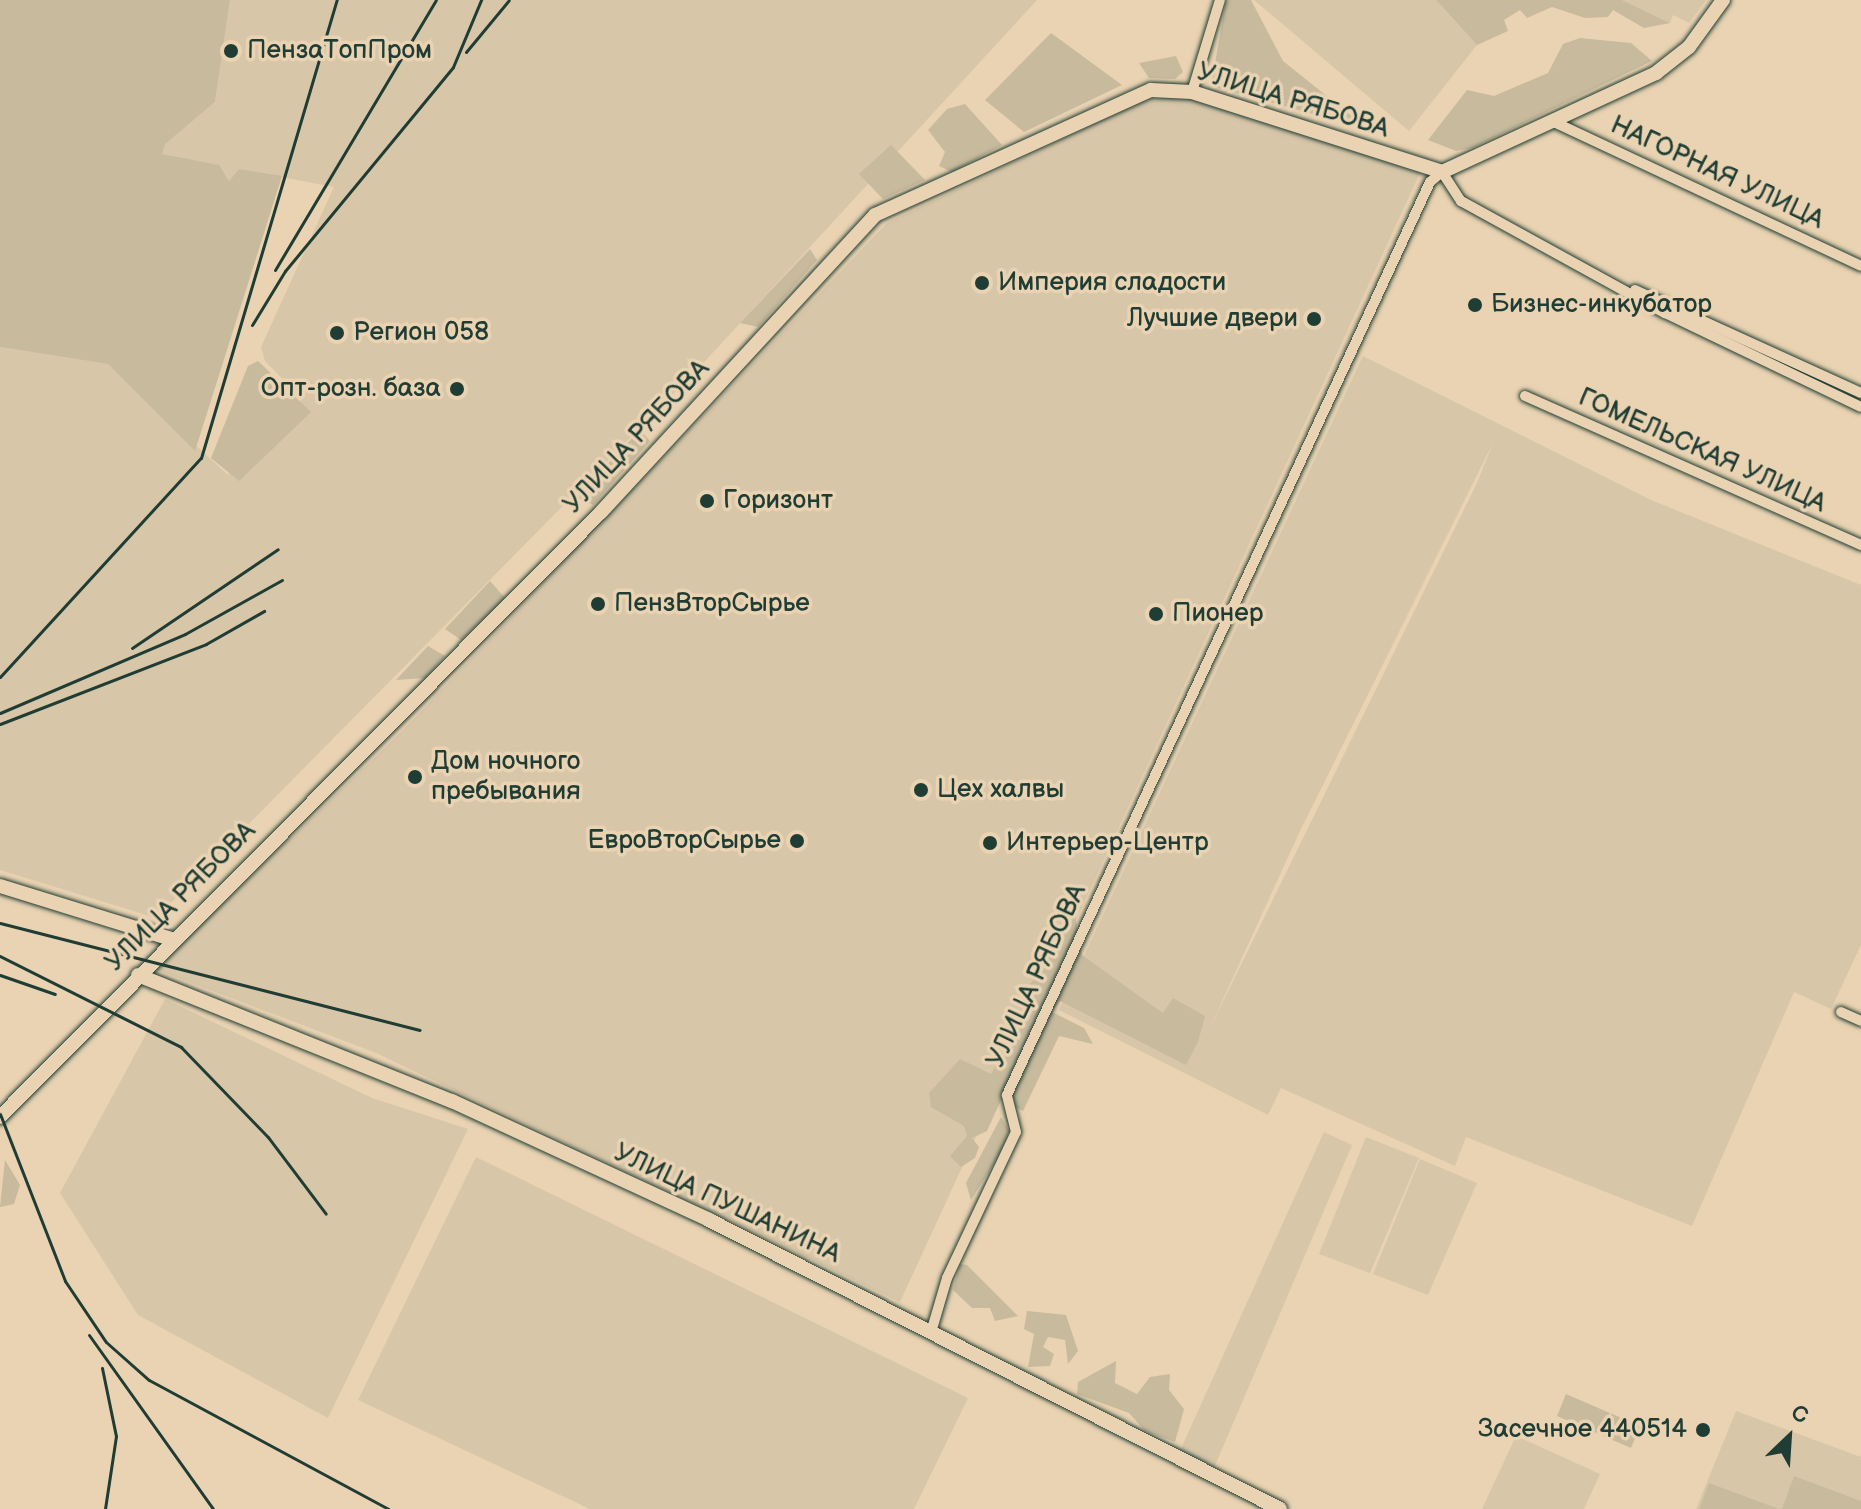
<!DOCTYPE html>
<html>
<head>
<meta charset="utf-8">
<style>
  body { margin:0 }
  #map { position:relative; width:1861px; height:1509px; overflow:hidden; background:#e9d3b2; font-family:"Balsamiq Sans",sans-serif }
  div>[style] { position:absolute }
  .built>* { inset:0; background:#d8c6a8 }
  .green>* { inset:0; background:#c8ba9d }
  .roads { filter:drop-shadow(0 0 2px #1f3d34) drop-shadow(0 0 2px #1f3d34) }
  .street>* { height:10px; margin:-5px; padding:0 5px; transform-origin:5px; border-radius:5px; background:#e9d3b2 }
  .secondary>* { height:14px; margin:-7px; padding:0 7px; transform-origin:7px; border-radius:7px; background:#e9d3b2 }
  .rail>* { height:3px; margin:-1.5px; padding:0 1.5px; transform-origin:1.5px; border-radius:1.5px; background:#1f3d34 }
  .dots>* { width:22px; height:22px; translate:-50% -50%; box-sizing:border-box; border:4px solid #e9d3b2; border-radius:50% }
  span { translate:-50% -50%; white-space:nowrap; text-align:center; line-height:1.15; -webkit-text-stroke:7px #e9d3b2; paint-order:stroke }
  .poi-label { font-size:26px; color:#1f3d34 }
  .left { translate:0 -50%; text-align:left }
  .right { translate:-100% -50%; text-align:right }
  .street-label { font-size:26px; color:#1f3d34 }
  .north { position:absolute; left:1749px; top:1397px; width:80px; height:80px; -webkit-text-stroke:6px #e9d3b2; paint-order:stroke; rotate:25deg; font-size:22px; font-weight:700; line-height:32px; text-align:center; color:#1f3d34 }
  .north::after { content:''; display:block; margin:auto; width:28px; height:36px; background:#1f3d34; clip-path:polygon(50% 0,100% 100%,50% 72%,0 100%) }
</style>
</head>
<body>
<div id="map">
  <div class="built">
    <div style="clip-path:polygon(230px 0,1037px 0,697px 370px,156px 918px,0 870px,0 347px,108px 364px,228px 475px,302px 399px,265px 361px,261px 347px,334px 187px,239px 169px,229px 181px,218px 165px,162px 155px,164px 144px,215px 102px)"></div>
    <div style="clip-path:polygon(1254px 0,1436px 0,1477px 45px,1409px 131px)"></div>
    <div style="clip-path:polygon(1622px 0,1706px 0,1689px 23px,1673px 15px,1670px 23px)"></div>
    <div style="clip-path:polygon(1189px 96px,1420px 173px,900px 1302px,376px 1053px,155px 969px,404px 729px,887px 223px,1144px 100px)"></div>
    <div style="clip-path:polygon(evenodd,1363px 356px,1651px 500px,1861px 585px,1861px 945px,1831px 1009px,1794px 992px,1692px 1226px,1466px 1137px,1455px 1166px,1281px 1088px,1268px 1115px,1059px 1010px,1363px 356px,1493px 443px,1477px 483px,1209px 1030px,1300px 831px,1493px 443px)"></div>
    <div style="clip-path:polygon(165px 999px,372px 1098px,468px 1129px,328px 1418px,138px 1315px,60px 1193px)"></div>
    <div style="clip-path:polygon(1324px 1132px,1352px 1145px,1214px 1468px,1180px 1451px)"></div>
    <div style="clip-path:polygon(1366px 1137px,1419px 1158px,1370px 1273px,1319px 1254px)"></div>
    <div style="clip-path:polygon(476px 1157px,968px 1398px,914px 1509px,590px 1509px,358px 1400px)"></div>
    <div style="clip-path:polygon(1420px 1159px,1477px 1183px,1428px 1295px,1373px 1274px)"></div>
    <div style="clip-path:polygon(1736px 1411px,1861px 1457px,1861px 1509px,1696px 1509px)"></div>
    <div style="clip-path:polygon(1516px 1436px,1600px 1474px,1584px 1509px,1482px 1509px)"></div>
  </div>
  <div class="green">
    <div style="clip-path:polygon(0 0,230px 0,215px 102px,165px 144px,162px 154px,219px 165px,229px 181px,239px 169px,282px 176px,195px 451px,108px 364px,0 347px)"></div>
    <div style="clip-path:polygon(1226px 0,1251px 0,1283px 61px,1368px 129px,1211px 86px)"></div>
    <div style="clip-path:polygon(1436px 0,1622px 0,1670px 23px,1644px 28px,1613px 10px,1608px 17px,1585px 18px,1552px 7px,1527px 18px,1520px 10px,1504px 20px,1508px 31px,1477px 45px)"></div>
    <div style="clip-path:polygon(1051px 33px,1122px 85px,1024px 132px,985px 100px)"></div>
    <div style="clip-path:polygon(1580px 38px,1631px 43px,1652px 61px,1472px 148px,1456px 151px,1428px 140px,1467px 90px,1494px 96px,1548px 73px,1563px 44px)"></div>
    <div style="clip-path:polygon(1176px 56px,1183px 72px,1175px 79px,1149px 78px,1139px 63px)"></div>
    <div style="clip-path:polygon(965px 104px,1002px 145px,952px 172px,939px 166px,945px 152px,928px 130px,947px 109px)"></div>
    <div style="clip-path:polygon(891px 145px,925px 180px,883px 199px,859px 174px)"></div>
    <div style="clip-path:polygon(810px 249px,817px 260px,758px 327px,740px 323px)"></div>
    <div style="clip-path:polygon(258px 361px,311px 412px,239px 481px,211px 458px,248px 366px)"></div>
    <div style="clip-path:polygon(640px 430px,650px 441px,593px 505px,576px 497px)"></div>
    <div style="clip-path:polygon(490px 581px,505px 598px,461px 640px,445px 629px)"></div>
    <div style="clip-path:polygon(428px 646px,445px 656px,425px 678px,396px 680px)"></div>
    <div style="clip-path:polygon(1075px 914px,1082px 955px,1163px 1013px,1173px 998px,1205px 1016px,1198px 1042px,1186px 1065px,1060px 1001px,1052px 1012px,1084px 1028px,1093px 1044px,1059px 1036px,1023px 1111px,1001px 1100px,987px 1131px,972px 1138px,979px 1147px,975px 1158px,961px 1167px,950px 1156px,967px 1136px,964px 1126px,931px 1107px,929px 1093px,960px 1059px,991px 1074px,1027px 1011px,1024px 990px,1046px 967px,1042px 952px,1054px 954px,1058px 933px)"></div>
    <div style="clip-path:polygon(1001px 1117px,1009px 1131px,1002px 1151px,971px 1200px,966px 1183px)"></div>
    <div style="clip-path:polygon(5px 1160px,20px 1185px,14px 1204px,0 1207px)"></div>
    <div style="clip-path:polygon(960px 1264px,967px 1265px,1018px 1316px,995px 1321px,990px 1308px,972px 1308px,953px 1290px)"></div>
    <div style="clip-path:polygon(1027px 1311px,1066px 1315px,1078px 1351px,1068px 1364px,1065px 1340px,1048px 1337px,1043px 1347px,1054px 1354px,1050px 1366px,1028px 1367px,1034px 1334px,1024px 1329px)"></div>
    <div style="clip-path:polygon(1116px 1361px,1115px 1383px,1137px 1394px,1150px 1377px,1170px 1374px,1169px 1390px,1184px 1409px,1175px 1442px,1145px 1431px,1129px 1413px,1077px 1394px,1078px 1382px)"></div>
    <div style="clip-path:polygon(1566px 1394px,1640px 1426px,1631px 1448px,1557px 1416px)"></div>
    <div style="clip-path:polygon(1794px 1476px,1861px 1501px,1861px 1509px,1782px 1509px)"></div>
    <div style="clip-path:polygon(1709px 1483px,1779px 1509px,1699px 1509px)"></div>
  </div>
  <div class="roads">
    <div class="street">
      <div style="left:1192px;top:92px;width:96px;rotate:-73.1deg"></div>
      <div style="left:1554px;top:122px;width:339px;rotate:25.1deg"></div>
      <div style="left:1635px;top:290px;width:248px;rotate:24.5deg"></div>
      <div style="left:1525px;top:396px;width:368px;rotate:23.9deg"></div>
      <div style="left:1841px;top:1012px;width:22px;rotate:24deg"></div>
      <div style="left:932px;top:1329px;width:53px;rotate:-73.6deg"></div>
      <div style="left:947px;top:1278px;width:161px;rotate:-64.7deg"></div>
      <div style="left:1016px;top:1132px;width:38px;rotate:-104deg"></div>
      <div style="left:1007px;top:1095px;width:1006px;rotate:-65.14deg"></div>
      <div style="left:1430px;top:182px;width:16px;rotate:-40deg"></div>
      <div style="left:1442px;top:172px;width:35px;rotate:57deg"></div>
      <div style="left:1461px;top:201px;width:233px;rotate:28.8deg"></div>
      <div style="left:1665px;top:313px;width:217px;rotate:25.6deg"></div>
    </div>
    <div class="secondary">
      <div style="left:0;top:886px;width:179px;rotate:17.2deg"></div>
      <div style="left:138px;top:975px;width:338px;rotate:21.9deg"></div>
      <div style="left:452px;top:1101px;width:283px;rotate:24.8deg"></div>
      <div style="left:709px;top:1220px;width:640px;rotate:26.85deg"></div>
      <div style="left:0;top:1117px;width:853px;rotate:-45.19deg"></div>
      <div style="left:601px;top:512px;width:404px;rotate:-47.3deg"></div>
      <div style="left:875px;top:215px;width:303px;rotate:-24.4deg"></div>
      <div style="left:1151px;top:90px;width:41px;rotate:2.8deg"></div>
      <div style="left:1192px;top:92px;width:262px;rotate:17.7deg"></div>
      <div style="left:1442px;top:172px;width:236px;rotate:-24.8deg"></div>
      <div style="left:1656px;top:73px;width:42px;rotate:-38.2deg"></div>
      <div style="left:1689px;top:47px;width:58px;rotate:-54.1deg"></div>
    </div>
  </div>
  <div class="rail">
    <div style="left:466px;top:52px;width:67px;rotate:-50.4deg"></div>
    <div style="left:275px;top:270px;width:314px;rotate:-59.2deg"></div>
    <div style="left:252px;top:325px;width:63px;rotate:-58.6deg"></div>
    <div style="left:285px;top:271px;width:264px;rotate:-50.5deg"></div>
    <div style="left:453px;top:67px;width:73px;rotate:-67.3deg"></div>
    <div style="left:132px;top:648px;width:176px;rotate:-34.1deg"></div>
    <div style="left:0;top:677px;width:297px;rotate:-47.5deg"></div>
    <div style="left:201px;top:458px;width:478px;rotate:-73.5deg"></div>
    <div style="left:0;top:713px;width:201px;rotate:-23.1deg"></div>
    <div style="left:185px;top:634px;width:111px;rotate:-29.1deg"></div>
    <div style="left:0;top:724px;width:221px;rotate:-21.2deg"></div>
    <div style="left:206px;top:644px;width:67px;rotate:-29.6deg"></div>
    <div style="left:0;top:923px;width:433px;rotate:14.3deg"></div>
    <div style="left:0;top:956px;width:203px;rotate:26.7deg"></div>
    <div style="left:181px;top:1047px;width:125px;rotate:46deg"></div>
    <div style="left:268px;top:1137px;width:96px;rotate:53deg"></div>
    <div style="left:0;top:975px;width:58px;rotate:19.1deg"></div>
    <div style="left:0;top:1114px;width:179px;rotate:68.7deg"></div>
    <div style="left:65px;top:1281px;width:73px;rotate:56.1deg"></div>
    <div style="left:106px;top:1342px;width:57px;rotate:41.5deg"></div>
    <div style="left:149px;top:1380px;width:272px;rotate:28.3deg"></div>
    <div style="left:89px;top:1335px;width:214px;rotate:54.5deg"></div>
    <div style="left:102px;top:1368px;width:69px;rotate:78.4deg"></div>
    <div style="left:116px;top:1436px;width:74px;rotate:98.6deg"></div>
  </div>
  <div class="dots">
    <div style="left:231px;top:51px;background:#1f3d34"></div>
    <div style="left:982px;top:283px;background:#1f3d34"></div>
    <div style="left:1475px;top:305px;background:#1f3d34"></div>
    <div style="left:1314px;top:319px;background:#1f3d34"></div>
    <div style="left:337px;top:333px;background:#1f3d34"></div>
    <div style="left:457px;top:389px;background:#1f3d34"></div>
    <div style="left:707px;top:501px;background:#1f3d34"></div>
    <div style="left:598px;top:604px;background:#1f3d34"></div>
    <div style="left:1156px;top:614px;background:#1f3d34"></div>
    <div style="left:415px;top:777px;background:#1f3d34"></div>
    <div style="left:921px;top:790px;background:#1f3d34"></div>
    <div style="left:797px;top:841px;background:#1f3d34"></div>
    <div style="left:990px;top:843px;background:#1f3d34"></div>
    <div style="left:1703px;top:1430px;background:#1f3d34"></div>
  </div>
  <div class="poi-label">
    <span class="left" style="left:247px;top:51px">ПензаТопПром</span>
    <span class="left" style="left:998px;top:283px">Империя сладости</span>
    <span class="left" style="left:1491px;top:305px">Бизнес-инкубатор</span>
    <span class="right" style="left:1298px;top:319px">Лучшие двери</span>
    <span class="left" style="left:353px;top:333px">Регион 058</span>
    <span class="right" style="left:441px;top:389px">Опт-розн. база</span>
    <span class="left" style="left:723px;top:501px">Горизонт</span>
    <span class="left" style="left:614px;top:604px">ПензВторСырье</span>
    <span class="left" style="left:1172px;top:614px">Пионер</span>
    <span class="left" style="left:431px;top:777px">Дом ночного<br>пребывания</span>
    <span class="left" style="left:937px;top:790px">Цех халвы</span>
    <span class="right" style="left:781px;top:841px">ЕвроВторСырье</span>
    <span class="left" style="left:1006px;top:843px">Интерьер-Центр</span>
    <span class="right" style="left:1687px;top:1430px">Засечное 440514</span>
  </div>
  <div class="street-label">
    <span style="left:1293px;top:101px;rotate:17deg">УЛИЦА РЯБОВА</span>
    <span style="left:1717px;top:173px;rotate:25deg">НАГОРНАЯ УЛИЦА</span>
    <span style="left:637px;top:437px;rotate:-47deg">УЛИЦА РЯБОВА</span>
    <span style="left:1702px;top:451px;rotate:24deg">ГОМЕЛЬСКАЯ УЛИЦА</span>
    <span style="left:181px;top:897px;rotate:-45deg">УЛИЦА РЯБОВА</span>
    <span style="left:1037px;top:976px;rotate:-65deg">УЛИЦА РЯБОВА</span>
    <span style="left:727px;top:1204px;rotate:25deg">УЛИЦА ПУШАНИНА</span>
  </div>
  <div class="north">С</div>
</div>
</body>
</html>
